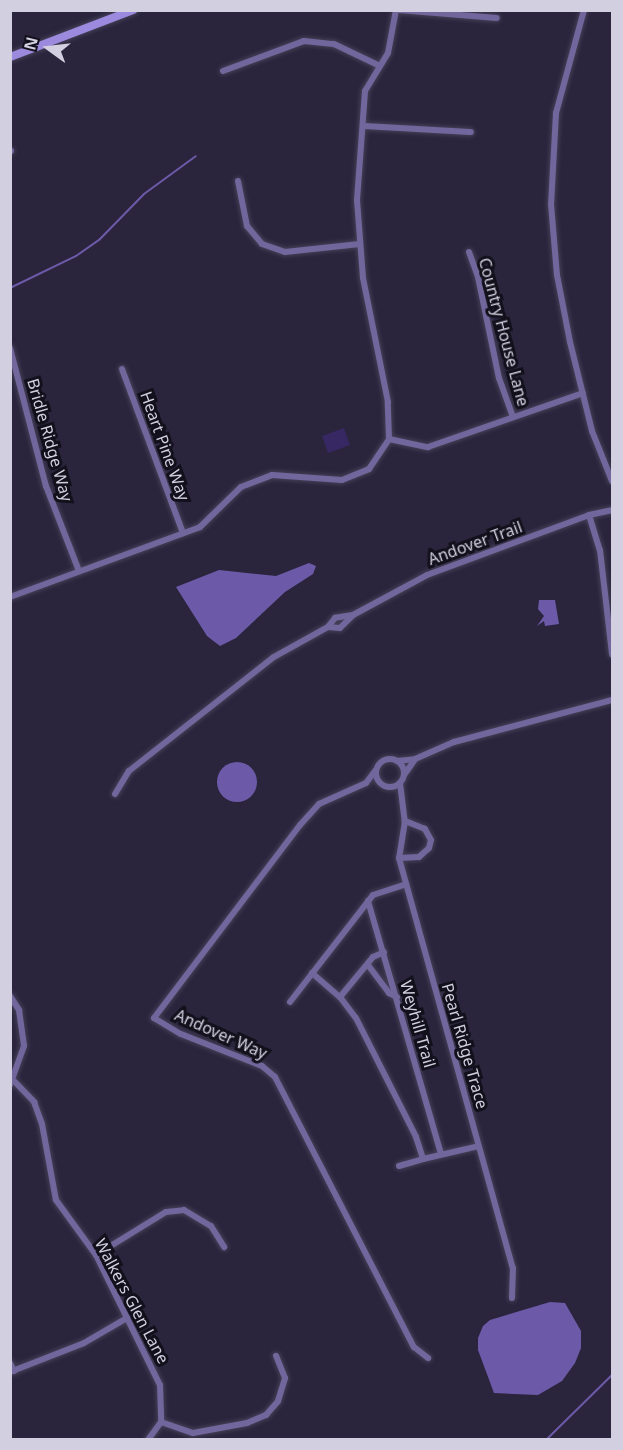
<!DOCTYPE html>
<html>
<head>
<meta charset="utf-8">
<style>
  body { margin:0 }
  #map { position:relative; width:623px; height:1450px; overflow:hidden; background:#2a253d; font-family:"Noto Sans",sans-serif }
  div>[style] { position:absolute }
  .green>* { inset:0; background:#372762 }
  .water>* { inset:0; background:#6c5aa8 }
  .round { border-radius:50% }
  .stream>* { height:2px; margin:-1px; padding:0 1px; transform-origin:1px; border-radius:1px; background:#6c5aa8 }
  .roads { filter:drop-shadow(0 0 2px #454057) drop-shadow(0 0 2px #454057) }
  .street>* { height:6px; margin:-3px; padding:0 3px; transform-origin:3px; border-radius:3px; background:#72679c }
  .street>.ring { margin:-3px; padding:0; box-sizing:content-box; background:none; border:6px solid #72679c; border-radius:50% }
  .secondary>* { height:8px; margin:-4px; padding:0 4px; transform-origin:4px; border-radius:4px; background:#9b8ade }
  span { translate:-50% -50%; white-space:nowrap; text-align:center; line-height:1.15; -webkit-text-stroke:6px #12101b; paint-order:stroke }
  .street-label { font-size:16px; color:#d2cfe0 }
  .frame { position:absolute; inset:0; border:12px solid #d2cfe0; pointer-events:none }
  .north { position:absolute; left:18px; top:18px; width:60px; height:60px; -webkit-text-stroke:4px #12101b; paint-order:stroke; rotate:285deg; font-size:16px; font-weight:700; line-height:24px; text-align:center; color:#d2cfe0 }
  .north::after { content:''; display:block; margin:auto; width:21px; height:27px; background:#d2cfe0; clip-path:polygon(50% 0,100% 100%,50% 72%,0 100%) }
</style>
</head>
<body>
<div id="map">
  <div class="green">
    <div style="clip-path:polygon(344px 428px,350px 445px,328px 453px,322px 436px)"></div>
  </div>
  <div class="water">
    <div style="clip-path:polygon(309px 563px,316px 566px,313px 574px,285px 592px,236px 638px,220px 646px,207px 636px,176px 587px,219px 570px,276px 576px)"></div>
    <div style="clip-path:polygon(539px 600px,555px 600px,559px 624px,545px 626px,544px 621px,537px 626px,544px 616px,538px 609px)"></div>
    <div class="round" style="left:217px;top:762px;width:40px;height:40px"></div>
    <div style="clip-path:polygon(550px 1302px,565px 1303px,581px 1331px,581px 1348px,575px 1363px,562px 1381px,538px 1395px,494px 1393px,478px 1350px,478px 1338px,483px 1326px,490px 1320px)"></div>
  </div>
  <div class="stream">
    <div style="left:10px;top:288px;width:73px;rotate:-25.9deg"></div>
    <div style="left:76px;top:256px;width:29px;rotate:-35deg"></div>
    <div style="left:100px;top:239px;width:63px;rotate:-45.6deg"></div>
    <div style="left:144px;top:194px;width:64px;rotate:-36.2deg"></div>
    <div style="left:546px;top:1440px;width:93px;rotate:-44.6deg"></div>
  </div>
  <div class="roads">
    <div class="street">
      <div style="left:399px;top:10px;width:98px;rotate:4.7deg"></div>
      <div style="left:584px;top:10px;width:107px;rotate:105.2deg"></div>
      <div style="left:556px;top:113px;width:91px;rotate:93.1deg"></div>
      <div style="left:551px;top:204px;width:71px;rotate:85.2deg"></div>
      <div style="left:557px;top:275px;width:68px;rotate:79deg"></div>
      <div style="left:570px;top:342px;width:92px;rotate:76.1deg"></div>
      <div style="left:592px;top:431px;width:54px;rotate:68.2deg"></div>
      <div style="left:223px;top:71px;width:86px;rotate:-20.3deg"></div>
      <div style="left:304px;top:41px;width:30px;rotate:6deg"></div>
      <div style="left:334px;top:44px;width:51px;rotate:25.6deg"></div>
      <div style="left:363px;top:126px;width:108px;rotate:3.2deg"></div>
      <div style="left:10px;top:151px;width:1px"></div>
      <div style="left:238px;top:181px;width:46px;rotate:78.7deg"></div>
      <div style="left:247px;top:226px;width:23px;rotate:50deg"></div>
      <div style="left:262px;top:244px;width:24px;rotate:19deg"></div>
      <div style="left:285px;top:252px;width:75px;rotate:-6.1deg"></div>
      <div style="left:469px;top:252px;width:27px;rotate:70deg"></div>
      <div style="left:478px;top:277px;width:103px;rotate:78.3deg"></div>
      <div style="left:499px;top:378px;width:41px;rotate:70.3deg"></div>
      <div style="left:10px;top:348px;width:143px;rotate:75.4deg"></div>
      <div style="left:46px;top:486px;width:91px;rotate:68.8deg"></div>
      <div style="left:122px;top:369px;width:175px;rotate:69.6deg"></div>
      <div style="left:389px;top:439px;width:40px;rotate:12deg"></div>
      <div style="left:428px;top:447px;width:164px;rotate:-19.2deg"></div>
      <div style="left:589px;top:515px;width:37px;rotate:73deg"></div>
      <div style="left:600px;top:550px;width:105px;rotate:83.4deg"></div>
      <div style="left:10px;top:597px;width:202px;rotate:-20.2deg"></div>
      <div style="left:200px;top:527px;width:57px;rotate:-44.3deg"></div>
      <div style="left:241px;top:487px;width:33px;rotate:-21deg"></div>
      <div style="left:272px;top:475px;width:70px;rotate:4.1deg"></div>
      <div style="left:342px;top:480px;width:29px;rotate:-22deg"></div>
      <div style="left:369px;top:469px;width:36px;rotate:-56deg"></div>
      <div style="left:389px;top:439px;width:37px;rotate:-92deg"></div>
      <div style="left:388px;top:402px;width:126px;rotate:-101.4deg"></div>
      <div style="left:363px;top:278px;width:78px;rotate:-94.4deg"></div>
      <div style="left:357px;top:200px;width:109px;rotate:-85.8deg"></div>
      <div style="left:365px;top:91px;width:44px;rotate:-58.8deg"></div>
      <div style="left:388px;top:53px;width:44px;rotate:-79.5deg"></div>
      <div style="left:353px;top:615px;width:18px;rotate:171deg"></div>
      <div style="left:335px;top:618px;width:11px;rotate:128deg"></div>
      <div style="left:328px;top:627px;width:12px;rotate:5deg"></div>
      <div style="left:340px;top:628px;width:18px;rotate:-45deg"></div>
      <div style="left:353px;top:615px;width:84px;rotate:-28.4deg"></div>
      <div style="left:427px;top:575px;width:173px;rotate:-20.3deg"></div>
      <div style="left:589px;top:515px;width:24px;rotate:-12deg"></div>
      <div class="ring" style="left:376px;top:759px;width:22px;height:22px"></div>
      <div style="left:397px;top:761px;width:18px;rotate:-6deg"></div>
      <div style="left:415px;top:759px;width:43px;rotate:-23.6deg"></div>
      <div style="left:454px;top:742px;width:163px;rotate:-14.9deg"></div>
      <div style="left:375px;top:771px;width:15px;rotate:127deg"></div>
      <div style="left:366px;top:783px;width:51px;rotate:155.9deg"></div>
      <div style="left:319px;top:804px;width:28px;rotate:132deg"></div>
      <div style="left:300px;top:825px;width:242px;rotate:127.1deg"></div>
      <div style="left:154px;top:1018px;width:31px;rotate:31deg"></div>
      <div style="left:181px;top:1034px;width:87px;rotate:21.6deg"></div>
      <div style="left:262px;top:1066px;width:17px;rotate:40deg"></div>
      <div style="left:275px;top:1077px;width:304px;rotate:62.8deg"></div>
      <div style="left:414px;top:1347px;width:18px;rotate:38deg"></div>
      <div style="left:404px;top:775px;width:19px;rotate:-55deg"></div>
      <div style="left:400px;top:783px;width:38px;rotate:83deg"></div>
      <div style="left:405px;top:821px;width:37px;rotate:99deg"></div>
      <div style="left:399px;top:858px;width:426px;rotate:74.5deg"></div>
      <div style="left:513px;top:1268px;width:30px;rotate:92deg"></div>
      <div style="left:115px;top:794px;width:27px;rotate:-59deg"></div>
      <div style="left:129px;top:771px;width:184px;rotate:-38.2deg"></div>
      <div style="left:274px;top:657px;width:62px;rotate:-29.1deg"></div>
      <div style="left:399px;top:858px;width:20px;rotate:-3deg"></div>
      <div style="left:419px;top:857px;width:13px;rotate:-42deg"></div>
      <div style="left:429px;top:848px;width:8px;rotate:-76deg"></div>
      <div style="left:431px;top:840px;width:13px;rotate:-119deg"></div>
      <div style="left:425px;top:829px;width:22px;rotate:-158deg"></div>
      <div style="left:368px;top:901px;width:263px;rotate:73.9deg"></div>
      <div style="left:368px;top:965px;width:35px;rotate:53deg"></div>
      <div style="left:389px;top:993px;width:9px;rotate:27deg"></div>
      <div style="left:312px;top:973px;width:37px;rotate:41deg"></div>
      <div style="left:340px;top:997px;width:26px;rotate:53deg"></div>
      <div style="left:356px;top:1018px;width:133px;rotate:63.2deg"></div>
      <div style="left:416px;top:1137px;width:23px;rotate:72deg"></div>
      <div style="left:423px;top:1159px;width:57px;rotate:-13.1deg"></div>
      <div style="left:10px;top:996px;width:17px;rotate:57deg"></div>
      <div style="left:19px;top:1010px;width:36px;rotate:82deg"></div>
      <div style="left:24px;top:1046px;width:41px;rotate:109.7deg"></div>
      <div style="left:340px;top:997px;width:52px;rotate:-50.5deg"></div>
      <div style="left:373px;top:957px;width:12px;rotate:-24deg"></div>
      <div style="left:290px;top:1002px;width:135px;rotate:-52.2deg"></div>
      <div style="left:373px;top:895px;width:35px;rotate:-18deg"></div>
      <div style="left:15px;top:1082px;width:28px;rotate:46deg"></div>
      <div style="left:34px;top:1102px;width:23px;rotate:70deg"></div>
      <div style="left:42px;top:1124px;width:77px;rotate:79.6deg"></div>
      <div style="left:56px;top:1200px;width:68px;rotate:54deg"></div>
      <div style="left:96px;top:1255px;width:145px;rotate:63.8deg"></div>
      <div style="left:160px;top:1385px;width:37px;rotate:88deg"></div>
      <div style="left:161px;top:1422px;width:22px;rotate:126deg"></div>
      <div style="left:399px;top:1166px;width:25px;rotate:-16deg"></div>
      <div style="left:96px;top:1255px;width:82px;rotate:-31.6deg"></div>
      <div style="left:166px;top:1212px;width:18px;rotate:-6deg"></div>
      <div style="left:184px;top:1210px;width:31px;rotate:31deg"></div>
      <div style="left:211px;top:1226px;width:25px;rotate:58deg"></div>
      <div style="left:10px;top:1363px;width:9px;rotate:63deg"></div>
      <div style="left:10px;top:1372px;width:79px;rotate:-21.4deg"></div>
      <div style="left:84px;top:1343px;width:50px;rotate:-30.2deg"></div>
      <div style="left:161px;top:1422px;width:34px;rotate:19deg"></div>
      <div style="left:193px;top:1433px;width:55px;rotate:-10.5deg"></div>
      <div style="left:247px;top:1423px;width:21px;rotate:-23deg"></div>
      <div style="left:266px;top:1415px;width:18px;rotate:-49deg"></div>
      <div style="left:278px;top:1401px;width:24px;rotate:-73deg"></div>
      <div style="left:285px;top:1378px;width:24px;rotate:-112deg"></div>
    </div>
    <div class="secondary">
      <div style="left:10px;top:57px;width:132px;rotate:-20.9deg"></div>
    </div>
  </div>
  <div class="street-label">
    <span style="left:504px;top:332px;rotate:75deg">Country House Lane</span>
    <span style="left:50px;top:440px;rotate:74deg">Bridle Ridge Way</span>
    <span style="left:165px;top:446px;rotate:70deg">Heart Pine Way</span>
    <span style="left:475px;top:543px;rotate:-20deg">Andover Trail</span>
    <span style="left:418px;top:1024px;rotate:74deg">Weyhill Trail</span>
    <span style="left:221px;top:1034px;rotate:24deg">Andover Way</span>
    <span style="left:465px;top:1046px;rotate:74deg">Pearl Ridge Trace</span>
    <span style="left:132px;top:1301px;rotate:62deg">Walkers Glen Lane</span>
  </div>
  <div class="frame"></div>
  <div class="north">N</div>
</div>
</body>
</html>
